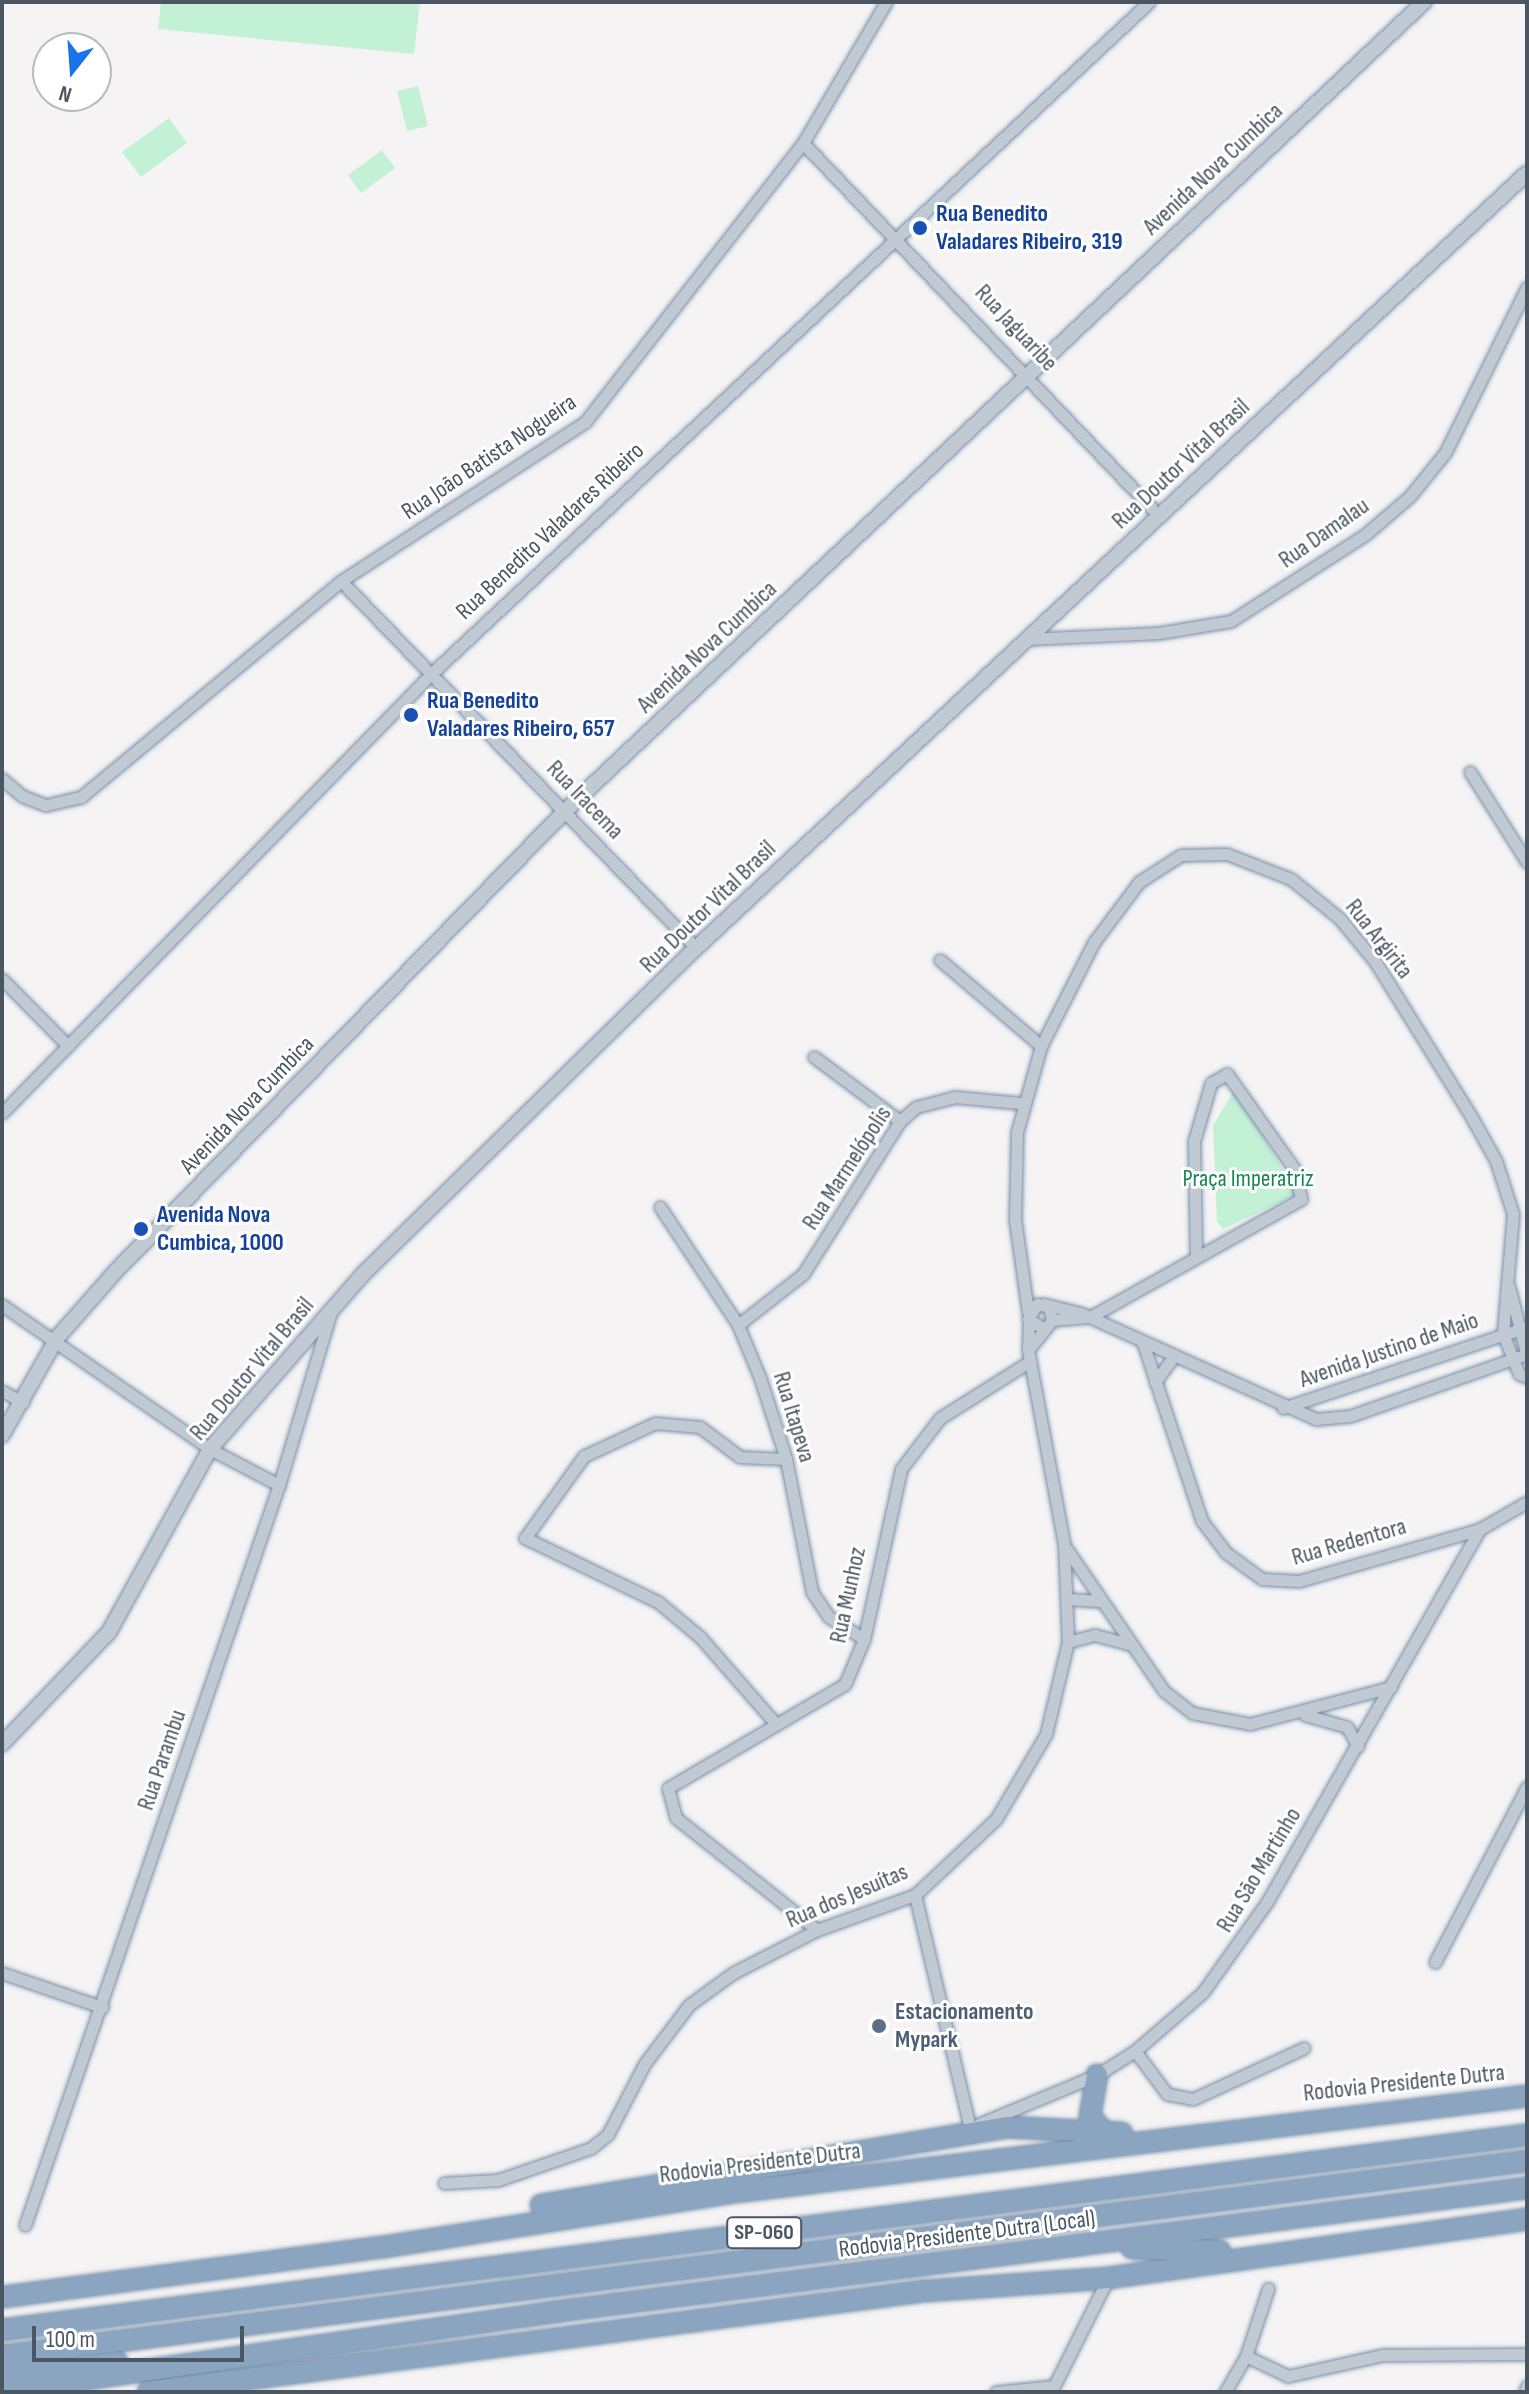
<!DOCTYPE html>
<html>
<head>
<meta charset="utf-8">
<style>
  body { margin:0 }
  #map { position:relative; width:1529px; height:2394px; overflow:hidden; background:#f5f3f3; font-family:"Sofia Sans Condensed",sans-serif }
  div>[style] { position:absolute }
  .green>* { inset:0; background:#c3f1d5 }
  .roads { filter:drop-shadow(0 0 2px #7690ad) drop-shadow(0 0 2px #7690ad) }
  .minor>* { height:11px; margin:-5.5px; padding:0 5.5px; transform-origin:5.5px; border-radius:5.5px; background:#c1cad2 }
  .tertiary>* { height:14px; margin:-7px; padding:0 7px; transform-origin:7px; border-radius:7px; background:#c1cad2 }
  .motorway>* { height:20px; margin:-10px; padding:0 10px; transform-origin:10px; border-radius:10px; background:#8ba5c1 }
  .dots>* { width:22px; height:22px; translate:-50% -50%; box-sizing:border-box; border:4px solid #fff; border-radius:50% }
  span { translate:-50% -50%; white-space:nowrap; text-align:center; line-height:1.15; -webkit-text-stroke:6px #fff; paint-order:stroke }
  .shield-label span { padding:2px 6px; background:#fff; border:2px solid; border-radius:6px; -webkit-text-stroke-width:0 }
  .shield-label { font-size:22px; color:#4a5661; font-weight:700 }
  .street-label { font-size:24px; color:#4a5661 }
  .transit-label { font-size:24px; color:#164399; font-weight:700 }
  .left { translate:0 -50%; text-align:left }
  .park-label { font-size:24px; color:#17864f }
  .service-label { font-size:24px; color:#4e5e75; font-weight:700 }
  .frame { position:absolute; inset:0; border:4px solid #4a5661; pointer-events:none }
  .north { position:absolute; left:32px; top:32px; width:80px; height:80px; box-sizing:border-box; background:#fff; border:2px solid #b7bbc0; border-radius:50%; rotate:197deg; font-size:22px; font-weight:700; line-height:32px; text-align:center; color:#4a5661 }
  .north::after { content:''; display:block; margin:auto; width:28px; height:36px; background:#1a73e8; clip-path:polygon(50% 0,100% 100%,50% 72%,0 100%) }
  .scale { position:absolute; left:32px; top:2326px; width:212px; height:36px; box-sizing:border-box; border:4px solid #4a5661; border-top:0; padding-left:10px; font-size:24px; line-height:28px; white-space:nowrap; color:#4a5661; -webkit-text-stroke:6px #fff; paint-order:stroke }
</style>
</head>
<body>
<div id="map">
  <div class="green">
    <div style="clip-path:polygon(161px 2px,420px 2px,414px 54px,158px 29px)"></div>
    <div style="clip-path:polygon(418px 86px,428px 126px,407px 131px,397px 91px)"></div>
    <div style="clip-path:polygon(169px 118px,187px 143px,141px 177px,122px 152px)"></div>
    <div style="clip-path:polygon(382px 150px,395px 168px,361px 193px,348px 175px)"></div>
    <div style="clip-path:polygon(1235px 1089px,1297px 1194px,1223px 1229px,1217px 1222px,1213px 1125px)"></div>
  </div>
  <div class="roads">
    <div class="minor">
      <div style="left:803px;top:143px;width:514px;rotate:46.34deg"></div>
      <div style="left:341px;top:581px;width:511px;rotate:45.95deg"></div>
      <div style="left:1026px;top:639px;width:133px;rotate:-2.6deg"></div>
      <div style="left:1159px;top:633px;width:73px;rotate:-9.5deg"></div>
      <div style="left:1231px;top:621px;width:161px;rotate:-32.8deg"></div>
      <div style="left:1366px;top:534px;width:58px;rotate:-40.8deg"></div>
      <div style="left:1410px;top:496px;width:55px;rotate:-50.9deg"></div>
      <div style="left:1445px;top:453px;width:185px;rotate:-63.7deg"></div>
      <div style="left:1470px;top:772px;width:107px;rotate:57.7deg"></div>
      <div style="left:2px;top:779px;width:26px;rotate:40deg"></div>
      <div style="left:22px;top:796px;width:26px;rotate:21deg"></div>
      <div style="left:46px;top:805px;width:36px;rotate:-13deg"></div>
      <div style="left:81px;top:797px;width:338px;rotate:-39.7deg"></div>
      <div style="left:341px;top:581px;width:291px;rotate:-33.1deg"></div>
      <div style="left:585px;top:422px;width:354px;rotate:-52deg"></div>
      <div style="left:803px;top:143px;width:164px;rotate:-59.5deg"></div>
      <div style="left:940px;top:960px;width:133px;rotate:40.4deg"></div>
      <div style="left:2px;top:979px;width:94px;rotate:45.4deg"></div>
      <div style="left:814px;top:1057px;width:107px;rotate:36.7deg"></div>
      <div style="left:2px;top:1113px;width:615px;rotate:-45.66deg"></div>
      <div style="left:432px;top:673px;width:982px;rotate:-43.1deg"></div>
      <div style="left:660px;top:1207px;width:141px;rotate:56.5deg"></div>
      <div style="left:738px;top:1325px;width:57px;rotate:67.5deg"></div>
      <div style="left:760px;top:1378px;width:85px;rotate:72.2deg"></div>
      <div style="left:786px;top:1459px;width:136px;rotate:78.9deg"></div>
      <div style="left:812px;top:1592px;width:30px;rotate:56deg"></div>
      <div style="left:829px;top:1617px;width:41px;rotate:32.2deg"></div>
      <div style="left:1509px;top:1287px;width:71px;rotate:75.4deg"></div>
      <div style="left:1044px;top:1304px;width:40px;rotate:14.4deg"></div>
      <div style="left:1083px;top:1314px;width:256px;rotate:24.3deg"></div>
      <div style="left:1316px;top:1419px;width:34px;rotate:-5deg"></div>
      <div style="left:1350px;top:1416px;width:188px;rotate:-19.3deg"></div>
      <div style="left:2px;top:1305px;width:253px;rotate:34.7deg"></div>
      <div style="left:210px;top:1449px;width:78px;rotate:27.6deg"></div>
      <div style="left:1028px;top:1312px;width:93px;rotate:-98deg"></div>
      <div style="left:1015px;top:1220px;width:88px;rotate:-88.7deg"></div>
      <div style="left:1017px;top:1132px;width:89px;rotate:-74.4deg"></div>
      <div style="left:1041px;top:1046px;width:117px;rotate:-63deg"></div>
      <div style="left:1094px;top:942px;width:75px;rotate:-53.1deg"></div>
      <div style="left:1139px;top:882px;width:50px;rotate:-32.7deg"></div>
      <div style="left:1181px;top:855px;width:46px;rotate:-1.2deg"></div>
      <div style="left:1227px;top:854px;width:69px;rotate:21.3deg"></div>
      <div style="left:1291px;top:879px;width:63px;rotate:39.2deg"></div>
      <div style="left:1340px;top:919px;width:57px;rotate:50.7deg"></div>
      <div style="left:1376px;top:963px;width:182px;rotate:58.2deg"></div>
      <div style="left:1472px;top:1118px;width:49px;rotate:60.8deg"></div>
      <div style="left:1496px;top:1161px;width:56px;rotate:72.2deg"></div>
      <div style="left:1513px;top:1214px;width:120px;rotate:94.8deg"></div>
      <div style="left:1503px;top:1334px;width:43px;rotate:68.2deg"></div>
      <div style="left:1519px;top:1374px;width:9px;rotate:21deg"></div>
      <div style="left:1052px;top:1320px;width:38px;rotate:-5deg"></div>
      <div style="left:1090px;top:1317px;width:242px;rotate:-29.2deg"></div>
      <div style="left:1301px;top:1199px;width:30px;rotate:-102deg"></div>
      <div style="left:1295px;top:1170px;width:118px;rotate:-125.3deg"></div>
      <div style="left:1227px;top:1074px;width:18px;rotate:151deg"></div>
      <div style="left:1211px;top:1083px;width:60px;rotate:106.3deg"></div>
      <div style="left:1194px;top:1141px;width:112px;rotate:89deg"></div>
      <div style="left:738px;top:1325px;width:83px;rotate:-38.1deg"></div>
      <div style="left:803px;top:1274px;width:181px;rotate:-57.6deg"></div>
      <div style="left:900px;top:1121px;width:21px;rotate:-41deg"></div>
      <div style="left:916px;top:1107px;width:40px;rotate:-14.4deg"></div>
      <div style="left:955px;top:1097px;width:65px;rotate:5.3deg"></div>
      <div style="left:1143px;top:1343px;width:188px;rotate:71.7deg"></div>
      <div style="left:1202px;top:1521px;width:39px;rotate:53deg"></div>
      <div style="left:1225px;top:1552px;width:46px;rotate:36.1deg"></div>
      <div style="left:1262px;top:1579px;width:37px;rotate:3deg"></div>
      <div style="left:1299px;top:1581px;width:188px;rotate:-16deg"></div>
      <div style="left:1480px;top:1529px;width:54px;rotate:-29.9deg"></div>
      <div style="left:1028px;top:1350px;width:38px;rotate:-51deg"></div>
      <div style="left:1052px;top:1320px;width:13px;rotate:-103deg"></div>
      <div style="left:1049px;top:1307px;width:12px;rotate:-166deg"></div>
      <div style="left:1037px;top:1304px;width:17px;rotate:121deg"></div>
      <div style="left:1028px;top:1319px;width:17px;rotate:31deg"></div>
      <div style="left:1155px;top:1382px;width:31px;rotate:-54deg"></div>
      <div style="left:2px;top:1391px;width:24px;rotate:28deg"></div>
      <div style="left:1283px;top:1408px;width:257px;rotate:-18.4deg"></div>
      <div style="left:1066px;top:1548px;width:173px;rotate:55.6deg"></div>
      <div style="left:1164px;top:1691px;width:36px;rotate:38deg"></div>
      <div style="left:1192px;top:1713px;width:59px;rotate:10.7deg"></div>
      <div style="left:1250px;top:1724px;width:146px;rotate:-14.7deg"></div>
      <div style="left:1068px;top:1599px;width:30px;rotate:4deg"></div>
      <div style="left:1068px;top:1642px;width:28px;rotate:-15deg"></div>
      <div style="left:1095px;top:1635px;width:35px;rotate:15deg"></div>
      <div style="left:1305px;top:1715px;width:44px;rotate:15.9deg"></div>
      <div style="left:1347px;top:1727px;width:22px;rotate:60deg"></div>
      <div style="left:775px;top:1723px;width:114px;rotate:-131.1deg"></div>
      <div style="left:700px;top:1637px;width:55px;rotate:-140.2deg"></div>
      <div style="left:658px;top:1602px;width:148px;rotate:-154.3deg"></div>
      <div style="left:525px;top:1538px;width:101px;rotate:-54.3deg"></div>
      <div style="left:584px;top:1456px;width:78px;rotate:-24.9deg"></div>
      <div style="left:655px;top:1423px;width:45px;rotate:5.1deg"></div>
      <div style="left:700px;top:1427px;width:50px;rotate:36.9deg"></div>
      <div style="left:740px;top:1457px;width:46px;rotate:2.5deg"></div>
      <div style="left:915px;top:1895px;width:244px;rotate:76.7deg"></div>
      <div style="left:817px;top:1930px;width:180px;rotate:-141.5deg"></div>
      <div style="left:676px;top:1818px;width:31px;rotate:-105deg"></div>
      <div style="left:668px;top:1788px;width:205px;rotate:-30.4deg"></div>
      <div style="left:845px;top:1684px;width:49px;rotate:-67.1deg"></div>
      <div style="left:864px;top:1639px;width:174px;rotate:-77.7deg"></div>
      <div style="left:901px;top:1469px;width:64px;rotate:-52.6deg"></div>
      <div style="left:940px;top:1418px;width:107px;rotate:-32.3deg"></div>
      <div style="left:1435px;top:1962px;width:198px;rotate:-62.3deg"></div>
      <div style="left:2px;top:1973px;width:106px;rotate:18.8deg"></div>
      <div style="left:1135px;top:2051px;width:54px;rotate:53.3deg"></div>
      <div style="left:1167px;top:2094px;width:26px;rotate:11deg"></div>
      <div style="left:1193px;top:2099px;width:122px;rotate:-24.7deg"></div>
      <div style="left:979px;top:2124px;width:128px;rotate:-22.6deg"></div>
      <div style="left:1097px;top:2075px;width:45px;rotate:-32.3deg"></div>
      <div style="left:1135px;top:2051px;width:90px;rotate:-40.9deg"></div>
      <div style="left:1203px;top:1992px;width:110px;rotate:-54.6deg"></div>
      <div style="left:1267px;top:1902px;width:430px;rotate:-60.3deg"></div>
      <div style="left:444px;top:2183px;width:54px;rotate:-3.2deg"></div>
      <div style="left:498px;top:2180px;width:98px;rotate:-19deg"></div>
      <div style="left:591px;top:2148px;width:22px;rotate:-39deg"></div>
      <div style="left:608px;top:2134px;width:80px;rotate:-62.5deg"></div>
      <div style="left:645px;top:2063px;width:73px;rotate:-52.8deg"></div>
      <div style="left:689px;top:2005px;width:54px;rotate:-36deg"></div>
      <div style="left:733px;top:1973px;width:94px;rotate:-27.1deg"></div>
      <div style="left:817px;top:1930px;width:104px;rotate:-19.7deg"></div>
      <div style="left:915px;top:1895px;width:111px;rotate:-43.2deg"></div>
      <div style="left:996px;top:1819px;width:99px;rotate:-59.5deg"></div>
      <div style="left:1046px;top:1734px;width:95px;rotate:-76.6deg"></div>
      <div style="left:1068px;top:1642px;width:98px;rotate:-92.3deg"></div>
      <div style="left:1064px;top:1544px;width:197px;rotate:-100.5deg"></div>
      <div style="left:1028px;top:1350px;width:29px;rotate:-88deg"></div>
      <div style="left:25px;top:2225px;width:782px;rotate:-71.06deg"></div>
      <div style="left:279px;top:1485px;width:181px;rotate:-73.3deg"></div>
      <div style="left:1246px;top:2356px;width:47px;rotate:25.5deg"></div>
      <div style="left:1288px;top:2376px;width:96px;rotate:-12.6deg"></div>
      <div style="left:1382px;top:2355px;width:145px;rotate:-0.4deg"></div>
      <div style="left:996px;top:2392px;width:58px;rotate:-5.9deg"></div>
      <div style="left:1051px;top:2392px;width:127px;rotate:-63.4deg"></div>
      <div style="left:1225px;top:2392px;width:42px;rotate:-59.7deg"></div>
      <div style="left:1246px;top:2356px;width:71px;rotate:-71.8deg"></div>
      <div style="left:1525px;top:2392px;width:6px;rotate:-72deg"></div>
    </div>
    <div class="tertiary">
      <div style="left:2px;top:1435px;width:112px;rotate:-60.4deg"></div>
      <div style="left:57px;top:1338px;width:91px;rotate:-48.6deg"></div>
      <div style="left:117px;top:1270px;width:641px;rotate:-45.69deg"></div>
      <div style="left:565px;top:811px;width:1180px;rotate:-43.28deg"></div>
      <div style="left:2px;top:1744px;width:155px;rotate:-46.3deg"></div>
      <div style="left:109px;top:1632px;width:209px;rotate:-61.1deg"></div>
      <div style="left:210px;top:1449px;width:232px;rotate:-48.8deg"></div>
      <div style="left:363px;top:1274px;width:466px;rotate:-44.4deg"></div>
      <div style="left:696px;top:948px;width:1136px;rotate:-43deg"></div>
    </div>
    <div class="motorway">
      <div style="left:1097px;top:2075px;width:42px;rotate:99.7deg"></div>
      <div style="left:1090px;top:2116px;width:23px;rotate:49deg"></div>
      <div style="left:541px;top:2205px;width:471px;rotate:-9.5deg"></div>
      <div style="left:1006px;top:2127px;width:116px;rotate:3deg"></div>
      <div style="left:1132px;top:2248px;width:88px;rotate:2deg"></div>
      <div style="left:2px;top:2297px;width:384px;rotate:-7.5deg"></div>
      <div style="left:383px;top:2247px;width:347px;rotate:-8.9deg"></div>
      <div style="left:726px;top:2193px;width:807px;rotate:-6.9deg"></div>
      <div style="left:2px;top:2330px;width:1537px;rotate:-7.29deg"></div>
      <div style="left:2px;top:2356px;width:1537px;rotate:-7.29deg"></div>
      <div style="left:2px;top:2376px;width:116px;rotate:-6.9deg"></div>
      <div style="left:2px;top:2391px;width:565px;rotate:-8.14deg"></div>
      <div style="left:561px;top:2311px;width:974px;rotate:-7.26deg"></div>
      <div style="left:148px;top:2392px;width:783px;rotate:-7.42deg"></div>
      <div style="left:924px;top:2291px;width:184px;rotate:-4deg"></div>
      <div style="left:1108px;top:2278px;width:423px;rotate:-8deg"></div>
    </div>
  </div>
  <div class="dots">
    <div style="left:920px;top:228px;background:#1a4fb4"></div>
    <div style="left:411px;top:715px;background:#1a4fb4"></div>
    <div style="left:141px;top:1229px;background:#1a4fb4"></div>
    <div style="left:879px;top:2026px;background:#5c6f8a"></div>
  </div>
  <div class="shield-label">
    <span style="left:764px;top:2233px">SP-060</span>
  </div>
  <div class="street-label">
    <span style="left:1213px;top:169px;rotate:-43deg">Avenida Nova Cumbica</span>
    <span style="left:1016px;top:328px;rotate:47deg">Rua Jaguaribe</span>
    <span style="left:489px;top:457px;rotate:-34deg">Rua João Batista Nogueira</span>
    <span style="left:1181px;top:464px;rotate:-43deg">Rua Doutor Vital Brasil</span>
    <span style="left:550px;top:531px;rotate:-43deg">Rua Benedito Valadares Ribeiro</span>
    <span style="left:1324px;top:533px;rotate:-35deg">Rua Damalau</span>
    <span style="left:707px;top:647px;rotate:-43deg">Avenida Nova Cumbica</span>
    <span style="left:585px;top:800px;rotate:46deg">Rua Iracema</span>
    <span style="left:708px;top:907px;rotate:-44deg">Rua Doutor Vital Brasil</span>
    <span style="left:1379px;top:939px;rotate:52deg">Rua Argirita</span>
    <span style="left:247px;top:1105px;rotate:-46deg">Avenida Nova Cumbica</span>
    <span style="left:847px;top:1168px;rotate:-57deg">Rua Marmelópolis</span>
    <span style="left:1389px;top:1350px;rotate:-19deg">Avenida Justino de Maio</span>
    <span style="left:252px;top:1369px;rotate:-50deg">Rua Doutor Vital Brasil</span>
    <span style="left:794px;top:1417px;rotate:73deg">Rua Itapeva</span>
    <span style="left:1349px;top:1542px;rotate:-16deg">Rua Redentora</span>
    <span style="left:848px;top:1595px;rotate:-78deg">Rua Munhoz</span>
    <span style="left:162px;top:1760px;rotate:-71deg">Rua Parambu</span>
    <span style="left:1259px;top:1870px;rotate:-59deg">Rua São Martinho</span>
    <span style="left:847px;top:1896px;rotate:-23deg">Rua dos Jesuítas</span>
    <span style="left:1404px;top:2083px;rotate:-6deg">Rodovia Presidente Dutra</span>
    <span style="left:760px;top:2163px;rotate:-7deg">Rodovia Presidente Dutra</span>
    <span style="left:967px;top:2234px;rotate:-7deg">Rodovia Presidente Dutra (Local)</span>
  </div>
  <div class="transit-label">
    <span class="left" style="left:936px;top:228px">Rua Benedito<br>Valadares Ribeiro, 319</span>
    <span class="left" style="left:427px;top:715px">Rua Benedito<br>Valadares Ribeiro, 657</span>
    <span class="left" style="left:157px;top:1229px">Avenida Nova<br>Cumbica, 1000</span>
  </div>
  <div class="park-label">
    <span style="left:1248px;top:1179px">Praça Imperatriz</span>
  </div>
  <div class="service-label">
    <span class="left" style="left:895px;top:2026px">Estacionamento<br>Mypark</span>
  </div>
  <div class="frame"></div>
  <div class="north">N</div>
  <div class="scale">100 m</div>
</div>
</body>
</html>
